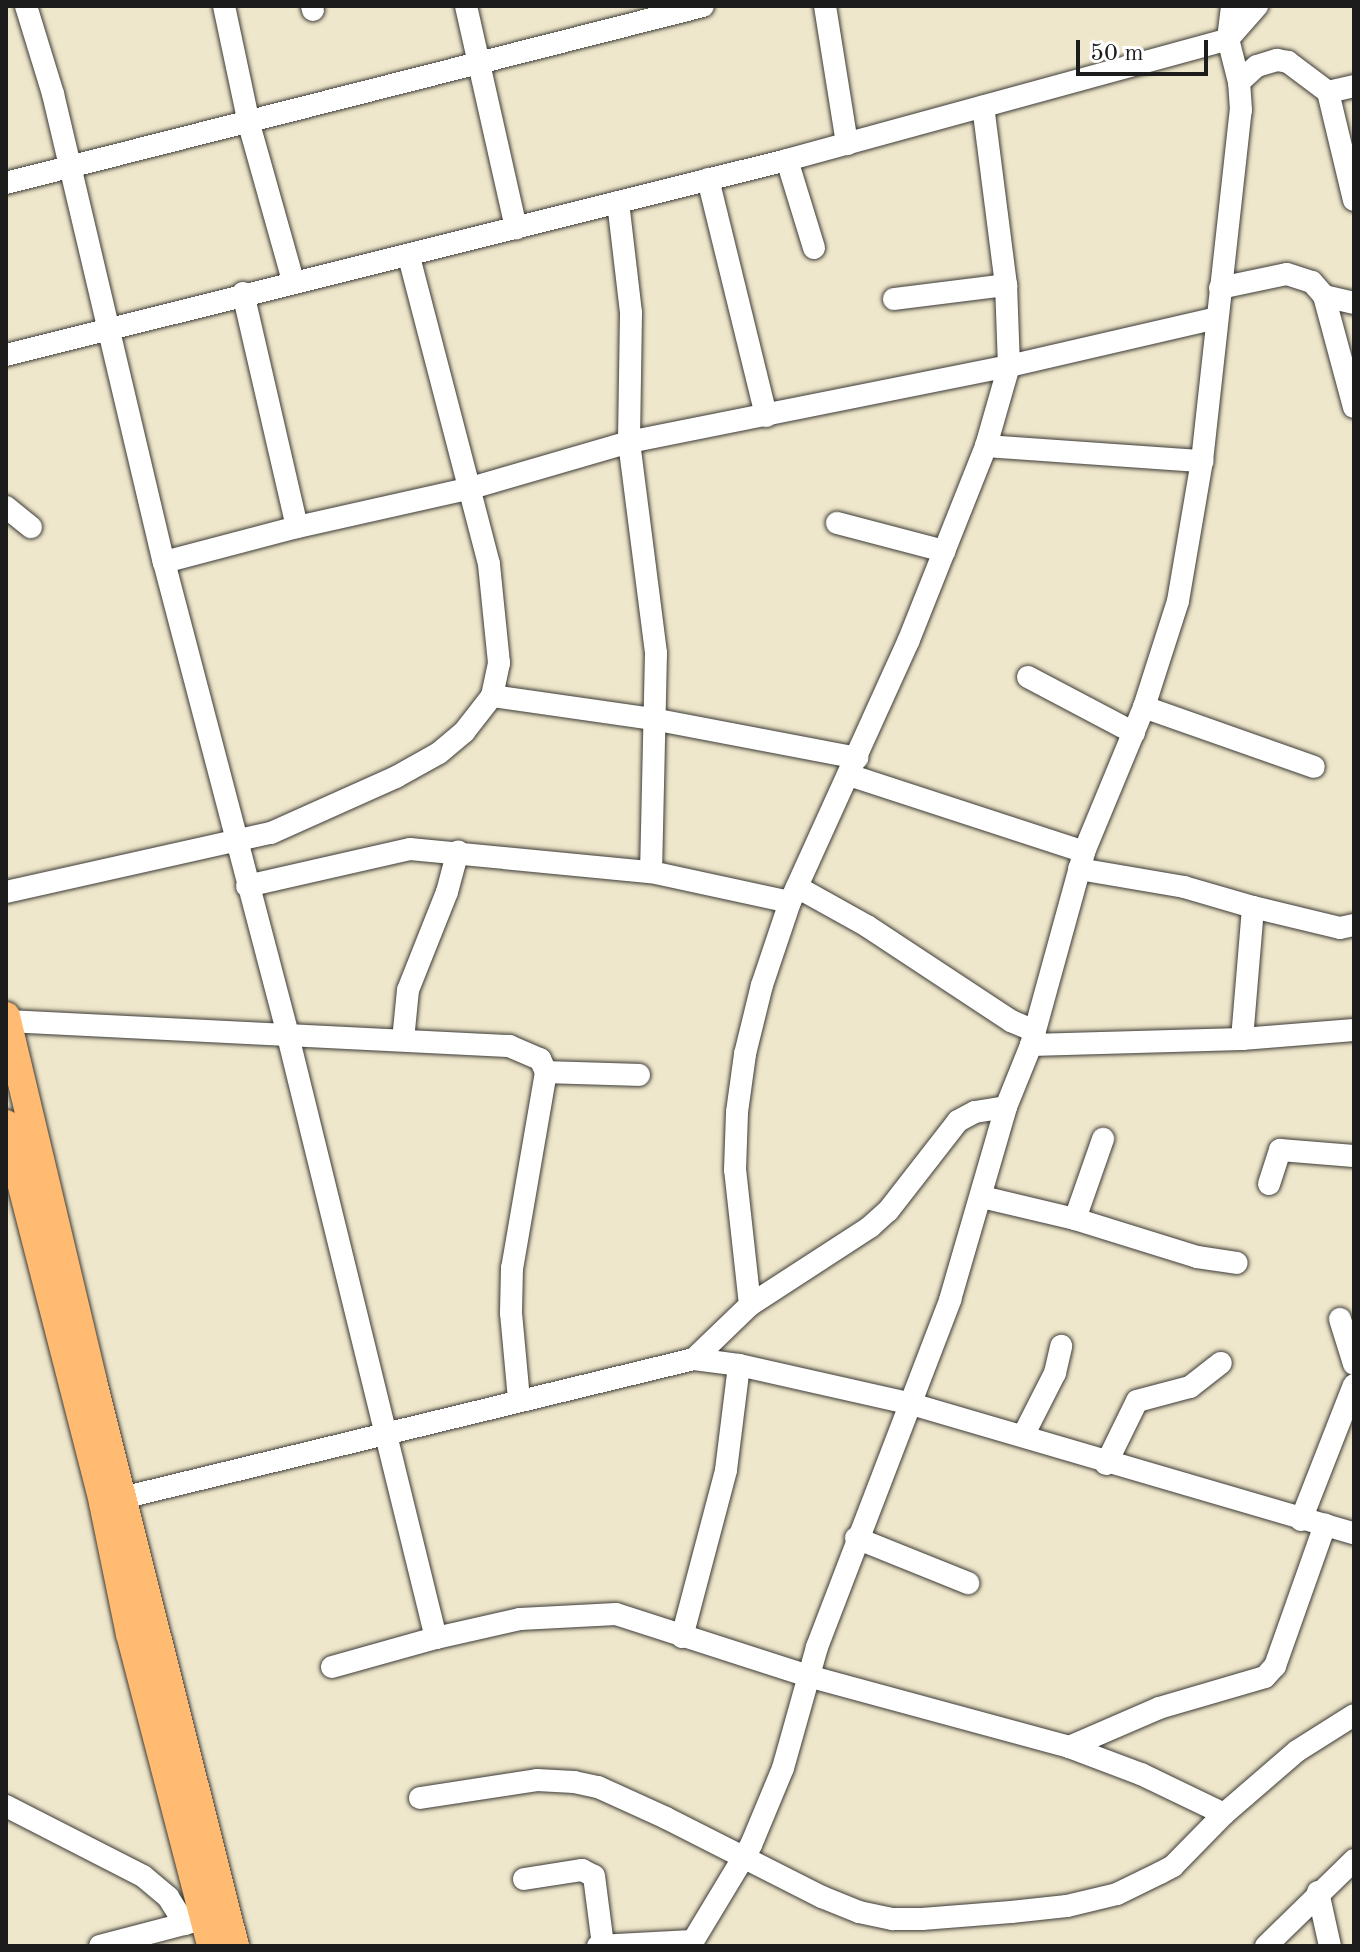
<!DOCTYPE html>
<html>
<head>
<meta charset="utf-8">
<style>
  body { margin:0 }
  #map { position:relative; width:1360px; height:1952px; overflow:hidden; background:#efe7cb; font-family:"Old Standard TT",serif }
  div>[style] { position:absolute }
  .roads { filter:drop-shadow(0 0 2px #3c3a36) drop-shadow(0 0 2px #3c3a36) }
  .minor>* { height:22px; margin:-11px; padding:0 11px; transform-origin:11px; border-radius:11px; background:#fff }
  .major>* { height:28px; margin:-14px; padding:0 14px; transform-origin:14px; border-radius:14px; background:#ffbb71 }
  span { translate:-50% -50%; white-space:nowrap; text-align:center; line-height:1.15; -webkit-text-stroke:7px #fff; paint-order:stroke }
  .frame { position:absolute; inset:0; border:8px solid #1c1c1c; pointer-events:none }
  .scale { position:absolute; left:1076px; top:40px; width:132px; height:36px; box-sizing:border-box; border:4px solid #1c1c1c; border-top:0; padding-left:10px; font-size:24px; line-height:28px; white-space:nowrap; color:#1c1c1c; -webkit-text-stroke:6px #fff; paint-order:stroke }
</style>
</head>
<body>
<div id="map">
  <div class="roads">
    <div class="minor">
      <div style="left:26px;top:6px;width:92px;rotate:72.9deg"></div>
      <div style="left:53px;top:94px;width:481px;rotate:76.7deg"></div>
      <div style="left:164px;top:562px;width:486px;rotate:75.3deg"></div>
      <div style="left:287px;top:1032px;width:624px;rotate:76.19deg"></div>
      <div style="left:224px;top:6px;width:121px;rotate:78deg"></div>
      <div style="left:249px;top:124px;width:163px;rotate:74.3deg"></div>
      <div style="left:312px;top:6px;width:4px;rotate:76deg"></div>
      <div style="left:466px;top:6px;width:228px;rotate:77.3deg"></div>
      <div style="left:825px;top:6px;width:140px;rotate:80.9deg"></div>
      <div style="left:1239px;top:82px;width:24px;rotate:-42deg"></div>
      <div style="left:1257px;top:66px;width:21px;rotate:-17deg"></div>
      <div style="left:1277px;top:60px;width:11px;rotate:10deg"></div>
      <div style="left:1288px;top:62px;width:50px;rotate:36.9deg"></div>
      <div style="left:1328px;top:92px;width:27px;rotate:-13deg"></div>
      <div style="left:1328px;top:92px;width:111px;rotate:76.5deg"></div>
      <div style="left:787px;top:160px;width:92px;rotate:72.9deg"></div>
      <div style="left:708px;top:179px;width:244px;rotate:76.2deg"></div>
      <div style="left:6px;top:183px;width:719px;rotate:-14.25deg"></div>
      <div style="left:618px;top:202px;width:112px;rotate:83.3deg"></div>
      <div style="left:631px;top:313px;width:129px;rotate:90.9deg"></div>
      <div style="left:629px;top:442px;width:213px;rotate:82.7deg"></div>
      <div style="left:656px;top:653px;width:219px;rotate:91.3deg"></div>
      <div style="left:1220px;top:288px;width:68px;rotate:-11.8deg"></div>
      <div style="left:1287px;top:274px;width:26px;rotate:18deg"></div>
      <div style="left:1312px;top:282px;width:18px;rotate:49deg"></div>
      <div style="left:1324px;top:296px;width:115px;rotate:74.9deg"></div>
      <div style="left:243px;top:293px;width:240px;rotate:77deg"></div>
      <div style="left:1324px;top:296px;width:31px;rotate:13deg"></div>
      <div style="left:894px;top:299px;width:113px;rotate:-7.1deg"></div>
      <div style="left:6px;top:355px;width:805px;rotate:-14.02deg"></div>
      <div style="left:787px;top:160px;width:457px;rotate:-15.3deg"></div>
      <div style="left:1228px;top:39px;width:44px;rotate:-48.7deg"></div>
      <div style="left:986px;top:446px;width:217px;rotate:4deg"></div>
      <div style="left:6px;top:507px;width:32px;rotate:39deg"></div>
      <div style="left:837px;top:523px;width:111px;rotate:14.7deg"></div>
      <div style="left:164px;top:562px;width:138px;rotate:-14.7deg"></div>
      <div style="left:297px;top:527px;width:178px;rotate:-12.6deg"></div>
      <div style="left:471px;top:488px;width:165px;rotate:-16.2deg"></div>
      <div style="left:629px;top:442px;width:388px;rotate:-11.3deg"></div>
      <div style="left:1009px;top:366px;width:213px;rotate:-13deg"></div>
      <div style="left:1028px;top:677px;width:120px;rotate:27.8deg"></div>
      <div style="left:492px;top:696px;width:163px;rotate:8.1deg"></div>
      <div style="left:653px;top:719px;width:208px;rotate:10.8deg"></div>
      <div style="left:1144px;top:707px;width:180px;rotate:19.4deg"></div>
      <div style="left:849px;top:775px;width:247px;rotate:18.1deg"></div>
      <div style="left:1079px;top:869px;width:107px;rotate:9.7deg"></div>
      <div style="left:1184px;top:887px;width:72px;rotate:16.2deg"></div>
      <div style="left:247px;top:886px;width:167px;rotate:-12.8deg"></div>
      <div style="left:410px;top:849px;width:242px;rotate:5.5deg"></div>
      <div style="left:651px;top:872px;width:142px;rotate:12.2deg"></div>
      <div style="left:797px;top:887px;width:80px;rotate:29.1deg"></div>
      <div style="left:867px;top:926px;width:173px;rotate:33.4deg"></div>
      <div style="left:1011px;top:1021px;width:26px;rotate:23deg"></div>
      <div style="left:6px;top:892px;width:271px;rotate:-12.6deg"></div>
      <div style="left:271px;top:833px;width:137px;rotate:-24.1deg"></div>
      <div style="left:396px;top:777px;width:49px;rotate:-29.2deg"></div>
      <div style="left:439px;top:753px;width:33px;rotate:-40deg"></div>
      <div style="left:464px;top:732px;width:46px;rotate:-52.1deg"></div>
      <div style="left:492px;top:696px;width:34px;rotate:-78deg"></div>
      <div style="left:499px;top:663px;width:100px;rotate:-95.8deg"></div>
      <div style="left:489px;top:564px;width:318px;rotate:-104.6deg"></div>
      <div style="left:7px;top:1021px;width:503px;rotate:2.85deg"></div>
      <div style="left:509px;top:1046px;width:34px;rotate:23deg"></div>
      <div style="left:540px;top:1059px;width:14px;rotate:65deg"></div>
      <div style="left:546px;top:1072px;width:199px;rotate:99.8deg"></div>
      <div style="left:512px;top:1268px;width:45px;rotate:91.3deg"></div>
      <div style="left:511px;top:1313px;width:87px;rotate:84.7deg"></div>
      <div style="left:1242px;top:1039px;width:132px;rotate:-85.2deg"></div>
      <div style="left:1253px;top:907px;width:89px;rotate:13.6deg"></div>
      <div style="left:1340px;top:928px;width:14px;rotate:-12deg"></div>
      <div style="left:403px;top:1040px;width:50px;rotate:-84.3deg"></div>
      <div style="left:408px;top:990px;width:105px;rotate:-68.3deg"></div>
      <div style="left:447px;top:892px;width:42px;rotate:-75deg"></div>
      <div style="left:1031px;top:1045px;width:211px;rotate:-1.6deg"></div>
      <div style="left:1242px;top:1039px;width:112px;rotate:-4.6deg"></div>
      <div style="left:546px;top:1072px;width:93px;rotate:1.8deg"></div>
      <div style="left:1269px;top:1184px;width:36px;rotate:-72deg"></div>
      <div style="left:1280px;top:1150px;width:74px;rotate:4.6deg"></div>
      <div style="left:982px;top:1197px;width:96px;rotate:13.3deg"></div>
      <div style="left:1075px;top:1219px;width:128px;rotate:17.3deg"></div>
      <div style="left:1197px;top:1257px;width:40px;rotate:8.5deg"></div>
      <div style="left:1075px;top:1219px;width:85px;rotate:-70.7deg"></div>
      <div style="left:750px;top:1305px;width:136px;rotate:-96.3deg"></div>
      <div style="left:735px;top:1170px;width:58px;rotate:-88deg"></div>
      <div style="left:737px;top:1112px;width:59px;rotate:-82.1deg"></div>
      <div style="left:745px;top:1054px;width:71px;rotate:-76.2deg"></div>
      <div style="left:762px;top:985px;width:88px;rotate:-71.4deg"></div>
      <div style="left:790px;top:902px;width:286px;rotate:-65.6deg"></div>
      <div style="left:908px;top:642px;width:211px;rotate:-68.3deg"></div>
      <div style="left:986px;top:446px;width:83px;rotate:-74deg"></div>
      <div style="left:1009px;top:366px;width:81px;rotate:-92.1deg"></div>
      <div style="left:1006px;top:285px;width:180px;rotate:-97.3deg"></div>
      <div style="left:1340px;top:1319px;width:47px;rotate:72.7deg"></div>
      <div style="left:694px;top:1359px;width:45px;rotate:7.6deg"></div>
      <div style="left:739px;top:1365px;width:173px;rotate:12.7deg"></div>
      <div style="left:908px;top:1403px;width:465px;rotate:16.3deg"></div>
      <div style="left:1023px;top:1436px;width:71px;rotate:-63.1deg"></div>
      <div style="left:1055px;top:1373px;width:28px;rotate:-77deg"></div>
      <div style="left:1106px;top:1464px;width:70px;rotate:-63.8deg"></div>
      <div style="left:1137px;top:1401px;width:55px;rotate:-14.8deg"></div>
      <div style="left:1190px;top:1387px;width:39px;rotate:-38deg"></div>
      <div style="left:122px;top:1498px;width:589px;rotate:-13.66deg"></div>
      <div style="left:694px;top:1359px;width:78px;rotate:-44deg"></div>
      <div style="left:750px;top:1305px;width:143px;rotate:-33deg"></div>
      <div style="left:870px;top:1227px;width:24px;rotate:-42deg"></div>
      <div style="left:888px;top:1211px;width:114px;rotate:-52.1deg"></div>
      <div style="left:958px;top:1121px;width:19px;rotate:-28deg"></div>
      <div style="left:975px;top:1112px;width:31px;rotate:-9deg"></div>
      <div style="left:1301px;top:1520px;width:145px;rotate:-68.6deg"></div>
      <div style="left:856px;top:1538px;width:121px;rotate:21.9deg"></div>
      <div style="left:682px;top:1637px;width:173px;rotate:-75.2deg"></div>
      <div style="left:726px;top:1470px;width:106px;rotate:-82.9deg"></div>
      <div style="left:332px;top:1667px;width:108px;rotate:-15.6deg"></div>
      <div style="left:436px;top:1638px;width:86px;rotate:-12.7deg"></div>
      <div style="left:520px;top:1619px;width:96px;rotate:-3deg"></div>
      <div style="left:616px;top:1614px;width:202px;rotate:17.9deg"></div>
      <div style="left:808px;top:1676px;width:270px;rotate:15.2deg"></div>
      <div style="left:1069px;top:1747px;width:77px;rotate:20.6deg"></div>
      <div style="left:1141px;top:1774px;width:92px;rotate:25.7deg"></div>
      <div style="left:1069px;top:1747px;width:98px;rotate:-23.4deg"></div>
      <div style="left:1159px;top:1708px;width:110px;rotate:-16.3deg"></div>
      <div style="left:1265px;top:1677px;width:15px;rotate:-48deg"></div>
      <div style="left:1275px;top:1666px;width:150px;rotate:-70.5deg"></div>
      <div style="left:420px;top:1798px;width:118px;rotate:-8.7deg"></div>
      <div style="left:537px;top:1780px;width:37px;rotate:3deg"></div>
      <div style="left:574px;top:1782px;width:25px;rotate:12deg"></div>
      <div style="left:598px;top:1787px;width:75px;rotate:24.5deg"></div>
      <div style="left:666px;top:1818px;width:175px;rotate:26.9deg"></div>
      <div style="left:822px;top:1897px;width:40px;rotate:22deg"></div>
      <div style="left:859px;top:1912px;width:35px;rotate:12deg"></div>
      <div style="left:893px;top:1919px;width:29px"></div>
      <div style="left:922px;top:1919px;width:89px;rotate:-4.5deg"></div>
      <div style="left:1011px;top:1912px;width:56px;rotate:-6.1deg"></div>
      <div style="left:1067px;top:1906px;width:51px;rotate:-13.5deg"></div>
      <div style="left:1117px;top:1894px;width:48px;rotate:-26deg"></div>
      <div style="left:1160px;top:1873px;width:15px;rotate:-28deg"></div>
      <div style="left:1173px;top:1866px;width:73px;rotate:-45.6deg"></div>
      <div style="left:1224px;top:1814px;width:96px;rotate:-40.8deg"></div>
      <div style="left:1297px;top:1751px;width:67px;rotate:-32.3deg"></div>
      <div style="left:6px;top:1806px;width:154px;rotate:27.1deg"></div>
      <div style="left:143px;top:1876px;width:33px;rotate:40deg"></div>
      <div style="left:168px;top:1897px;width:32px;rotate:58deg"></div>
      <div style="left:524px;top:1879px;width:59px;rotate:-8.8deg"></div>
      <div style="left:582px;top:1870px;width:13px;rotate:27deg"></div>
      <div style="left:594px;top:1876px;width:70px;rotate:82.6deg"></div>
      <div style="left:1318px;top:1892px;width:55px;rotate:77.5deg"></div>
      <div style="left:100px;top:1946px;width:98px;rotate:-14.7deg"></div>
      <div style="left:598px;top:1946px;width:94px;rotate:-3deg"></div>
      <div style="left:690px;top:1946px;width:118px;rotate:-58.9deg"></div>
      <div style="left:751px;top:1845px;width:83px;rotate:-67.4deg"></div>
      <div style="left:783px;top:1768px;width:126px;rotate:-74.3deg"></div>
      <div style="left:817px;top:1647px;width:372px;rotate:-69deg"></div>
      <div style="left:950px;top:1300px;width:201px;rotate:-73.8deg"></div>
      <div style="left:1006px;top:1107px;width:67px;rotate:-68deg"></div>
      <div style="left:1031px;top:1045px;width:200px;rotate:-74.6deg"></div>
      <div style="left:1084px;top:852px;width:157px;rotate:-67.5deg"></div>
      <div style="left:1144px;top:707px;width:111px;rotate:-72.2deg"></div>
      <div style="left:1178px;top:601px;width:142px;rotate:-80.3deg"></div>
      <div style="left:1202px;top:461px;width:353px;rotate:-83.7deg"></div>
      <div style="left:1241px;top:110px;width:28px;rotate:-94deg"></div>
      <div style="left:1239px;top:82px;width:44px;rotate:-104.3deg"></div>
      <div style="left:1228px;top:39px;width:33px;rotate:-83deg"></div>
      <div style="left:1266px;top:1946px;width:123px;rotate:-44.3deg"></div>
    </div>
    <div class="major">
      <div style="left:6px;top:1016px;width:372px;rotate:76.6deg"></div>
      <div style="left:92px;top:1378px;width:586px;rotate:75.87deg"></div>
      <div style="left:6px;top:1124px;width:391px;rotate:75.6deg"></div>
      <div style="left:103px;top:1503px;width:134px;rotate:78.4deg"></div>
      <div style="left:130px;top:1634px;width:322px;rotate:75.4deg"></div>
    </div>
  </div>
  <div class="frame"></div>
  <div class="scale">50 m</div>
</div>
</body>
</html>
